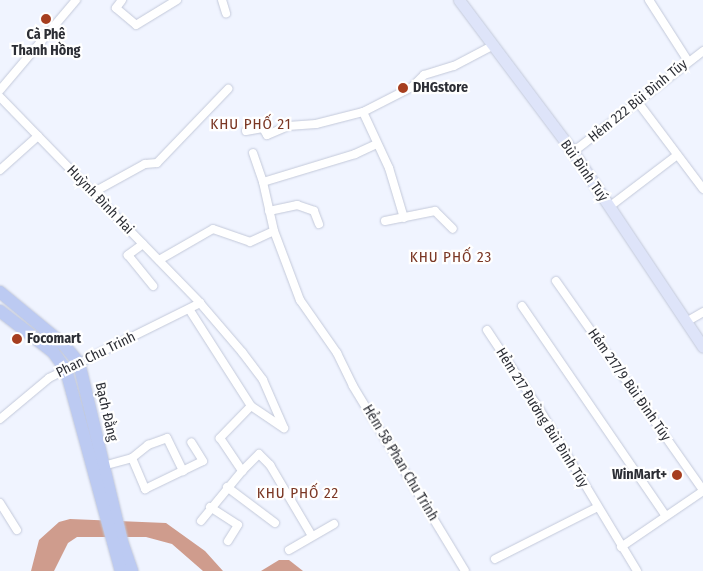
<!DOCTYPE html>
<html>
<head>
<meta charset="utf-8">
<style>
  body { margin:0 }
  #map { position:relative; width:703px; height:571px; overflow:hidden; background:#f0f4ff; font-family:"Fira Sans Condensed",sans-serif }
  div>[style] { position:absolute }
  .water>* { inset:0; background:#cf9c8d }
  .roads { filter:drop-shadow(0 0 1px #c3c9da) drop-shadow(0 0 1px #c3c9da) }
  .street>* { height:8px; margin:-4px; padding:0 4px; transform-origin:4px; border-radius:4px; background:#fff }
  .secondary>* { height:11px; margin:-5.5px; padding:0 5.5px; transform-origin:5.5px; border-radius:5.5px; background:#dee4f9 }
  .primary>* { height:12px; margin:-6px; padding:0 6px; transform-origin:6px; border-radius:6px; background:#bccaf2 }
  .dots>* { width:14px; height:14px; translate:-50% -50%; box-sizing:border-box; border:2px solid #fff; border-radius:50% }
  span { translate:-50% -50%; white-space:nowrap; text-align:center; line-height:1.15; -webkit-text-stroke:4.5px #fff; paint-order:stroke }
  .poi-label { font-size:14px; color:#2c2e35; font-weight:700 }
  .left { translate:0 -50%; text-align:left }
  .right { translate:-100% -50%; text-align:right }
  .street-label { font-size:14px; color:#2c2e35 }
  .neighbourhood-label { font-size:15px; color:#7b3724; letter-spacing:1px }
</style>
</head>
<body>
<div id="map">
  <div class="water">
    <div style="clip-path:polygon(70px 519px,166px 523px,205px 551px,223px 571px,203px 571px,172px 544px,146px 537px,77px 537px,68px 543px,54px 571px,31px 571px,39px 540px,59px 522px)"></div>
    <div style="clip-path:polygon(279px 560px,289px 560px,303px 571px,261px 571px)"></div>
  </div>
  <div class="roads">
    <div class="street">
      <div style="left:122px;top:0;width:10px;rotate:127deg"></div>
      <div style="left:116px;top:8px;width:26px;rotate:40deg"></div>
      <div style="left:136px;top:25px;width:48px;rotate:-31.4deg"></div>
      <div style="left:222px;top:0;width:14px;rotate:73deg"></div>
      <div style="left:649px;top:0;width:72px;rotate:57.4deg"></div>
      <div style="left:0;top:90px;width:118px;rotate:-49.8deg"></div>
      <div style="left:0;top:97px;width:287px;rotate:45.8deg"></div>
      <div style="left:200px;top:303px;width:65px;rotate:49.4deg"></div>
      <div style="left:242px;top:352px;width:35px;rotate:53deg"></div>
      <div style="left:263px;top:380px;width:52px;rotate:66.4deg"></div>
      <div style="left:637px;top:101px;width:110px;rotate:53.1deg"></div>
      <div style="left:363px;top:112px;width:62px;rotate:65.1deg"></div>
      <div style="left:389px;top:168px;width:52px;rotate:73.3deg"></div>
      <div style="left:246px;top:131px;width:17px;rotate:-10deg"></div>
      <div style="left:263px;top:128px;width:8px;rotate:60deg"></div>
      <div style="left:267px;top:135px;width:23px;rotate:-23deg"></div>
      <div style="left:288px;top:126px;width:28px;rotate:-4deg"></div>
      <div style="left:316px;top:124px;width:49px;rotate:-14.3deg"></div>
      <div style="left:363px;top:112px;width:55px;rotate:-27deg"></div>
      <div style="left:412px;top:87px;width:17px;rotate:-45deg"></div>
      <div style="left:424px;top:75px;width:31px;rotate:-17deg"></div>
      <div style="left:454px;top:66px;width:43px;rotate:-27.8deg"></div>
      <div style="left:573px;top:152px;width:165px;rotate:-37.8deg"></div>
      <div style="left:253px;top:153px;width:31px;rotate:71deg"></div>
      <div style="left:0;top:170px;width:51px;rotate:-41.8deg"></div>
      <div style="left:94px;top:192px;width:58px;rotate:-28.8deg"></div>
      <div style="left:145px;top:164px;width:12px;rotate:-5deg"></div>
      <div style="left:157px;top:163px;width:103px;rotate:-46.2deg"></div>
      <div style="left:609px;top:207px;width:84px;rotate:-37.3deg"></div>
      <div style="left:269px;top:211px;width:29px;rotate:-12deg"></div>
      <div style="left:297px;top:205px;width:18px;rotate:19deg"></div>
      <div style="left:314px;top:211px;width:14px;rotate:69deg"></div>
      <div style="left:385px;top:221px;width:51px;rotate:-11.3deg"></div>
      <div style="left:435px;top:211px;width:25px;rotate:45deg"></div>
      <div style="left:274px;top:231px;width:74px;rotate:69.4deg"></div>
      <div style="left:300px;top:300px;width:65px;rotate:55.1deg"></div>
      <div style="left:337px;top:353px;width:37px;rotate:64deg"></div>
      <div style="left:353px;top:386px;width:216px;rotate:58.8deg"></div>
      <div style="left:143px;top:244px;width:19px;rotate:144deg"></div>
      <div style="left:128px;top:255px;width:40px;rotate:51deg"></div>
      <div style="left:159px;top:260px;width:62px;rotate:-29.9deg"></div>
      <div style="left:213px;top:229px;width:39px;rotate:19deg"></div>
      <div style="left:250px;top:242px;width:26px;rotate:-25deg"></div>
      <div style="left:274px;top:231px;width:50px;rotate:-102.7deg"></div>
      <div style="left:263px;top:182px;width:96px;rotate:-16.9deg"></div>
      <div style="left:355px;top:154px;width:23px;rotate:-25deg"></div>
      <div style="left:556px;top:281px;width:254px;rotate:54.9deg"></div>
      <div style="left:522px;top:306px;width:253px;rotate:55.6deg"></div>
      <div style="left:189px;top:309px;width:115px;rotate:57.4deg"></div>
      <div style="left:251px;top:406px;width:40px;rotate:34deg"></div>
      <div style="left:686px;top:322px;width:20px;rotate:-30deg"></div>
      <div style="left:487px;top:330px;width:96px;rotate:56.5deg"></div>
      <div style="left:540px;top:410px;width:188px;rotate:58.9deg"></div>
      <div style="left:251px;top:406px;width:45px;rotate:134.1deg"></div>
      <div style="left:220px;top:438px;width:40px;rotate:56deg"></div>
      <div style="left:242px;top:471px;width:24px;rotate:-45deg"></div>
      <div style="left:259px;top:454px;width:16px;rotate:45deg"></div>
      <div style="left:270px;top:465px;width:82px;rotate:59.4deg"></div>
      <div style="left:0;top:419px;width:64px;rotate:-39.9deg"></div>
      <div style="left:49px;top:378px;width:169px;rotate:-26.4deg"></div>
      <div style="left:132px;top:458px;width:34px;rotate:67deg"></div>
      <div style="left:145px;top:489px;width:64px;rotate:-25.8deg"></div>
      <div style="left:203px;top:461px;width:22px;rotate:-122deg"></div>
      <div style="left:103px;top:466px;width:30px;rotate:-15deg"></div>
      <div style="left:132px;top:458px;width:21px;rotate:-39deg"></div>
      <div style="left:148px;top:445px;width:20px;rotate:-20deg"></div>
      <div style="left:167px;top:438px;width:37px;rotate:64deg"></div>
      <div style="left:227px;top:487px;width:60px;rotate:36.9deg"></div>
      <div style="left:0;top:503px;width:32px;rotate:58deg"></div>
      <div style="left:210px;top:507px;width:33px;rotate:33deg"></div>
      <div style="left:238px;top:525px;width:19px;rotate:122deg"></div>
      <div style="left:201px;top:521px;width:65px;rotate:-50.6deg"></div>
      <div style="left:621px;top:547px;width:99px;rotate:-34.3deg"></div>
      <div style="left:289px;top:550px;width:52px;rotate:-30deg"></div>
      <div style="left:495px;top:559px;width:113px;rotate:-26.8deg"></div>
    </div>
    <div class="secondary">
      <div style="left:459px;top:0;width:190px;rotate:53.1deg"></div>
      <div style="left:573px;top:152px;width:234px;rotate:56.3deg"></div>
    </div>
    <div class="primary">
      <div style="left:0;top:292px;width:83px;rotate:39.6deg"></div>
      <div style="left:64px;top:345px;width:23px;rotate:50deg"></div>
      <div style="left:79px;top:363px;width:184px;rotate:76.5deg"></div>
      <div style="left:122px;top:542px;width:31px;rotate:71deg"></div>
      <div style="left:0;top:311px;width:67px;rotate:37.7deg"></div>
      <div style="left:53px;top:352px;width:22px;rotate:54deg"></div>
      <div style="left:66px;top:370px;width:208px;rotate:74.7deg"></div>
    </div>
  </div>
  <div class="dots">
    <div style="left:46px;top:19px;background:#a63e20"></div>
    <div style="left:403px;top:88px;background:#a63e20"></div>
    <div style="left:17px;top:339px;background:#a63e20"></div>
    <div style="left:677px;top:475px;background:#a63e20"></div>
  </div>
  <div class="poi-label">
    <span style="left:46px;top:43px">Cà Phê<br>Thanh Hồng</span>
    <span class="left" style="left:413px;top:88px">DHGstore</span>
    <span class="left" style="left:27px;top:339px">Focomart</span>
    <span class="right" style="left:667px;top:475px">WinMart+</span>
  </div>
  <div class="street-label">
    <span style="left:638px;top:101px;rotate:-39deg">Hẻm 222 Bùi Đình Túy</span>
    <span style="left:584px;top:171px;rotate:55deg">Bùi Đình Tuý</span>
    <span style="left:100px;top:200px;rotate:46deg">Huỳnh Đình Hai</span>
    <span style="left:96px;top:355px;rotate:-26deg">Phan Chu Trinh</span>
    <span style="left:629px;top:385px;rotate:55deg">Hẻm 217/9 Bùi Đình Túy</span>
    <span style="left:106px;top:412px;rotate:77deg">Bạch Đằng</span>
    <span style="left:542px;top:418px;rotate:58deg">Hẻm 217 Đường Bùi Đình Túy</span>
    <span style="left:400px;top:463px;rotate:59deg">Hẻm 58 Phan Chu Trinh</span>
  </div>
  <div class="neighbourhood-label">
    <span style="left:251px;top:125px">KHU PHỐ 21</span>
    <span style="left:451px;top:258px">KHU PHỐ 23</span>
    <span style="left:298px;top:494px">KHU PHỐ 22</span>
  </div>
</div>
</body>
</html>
